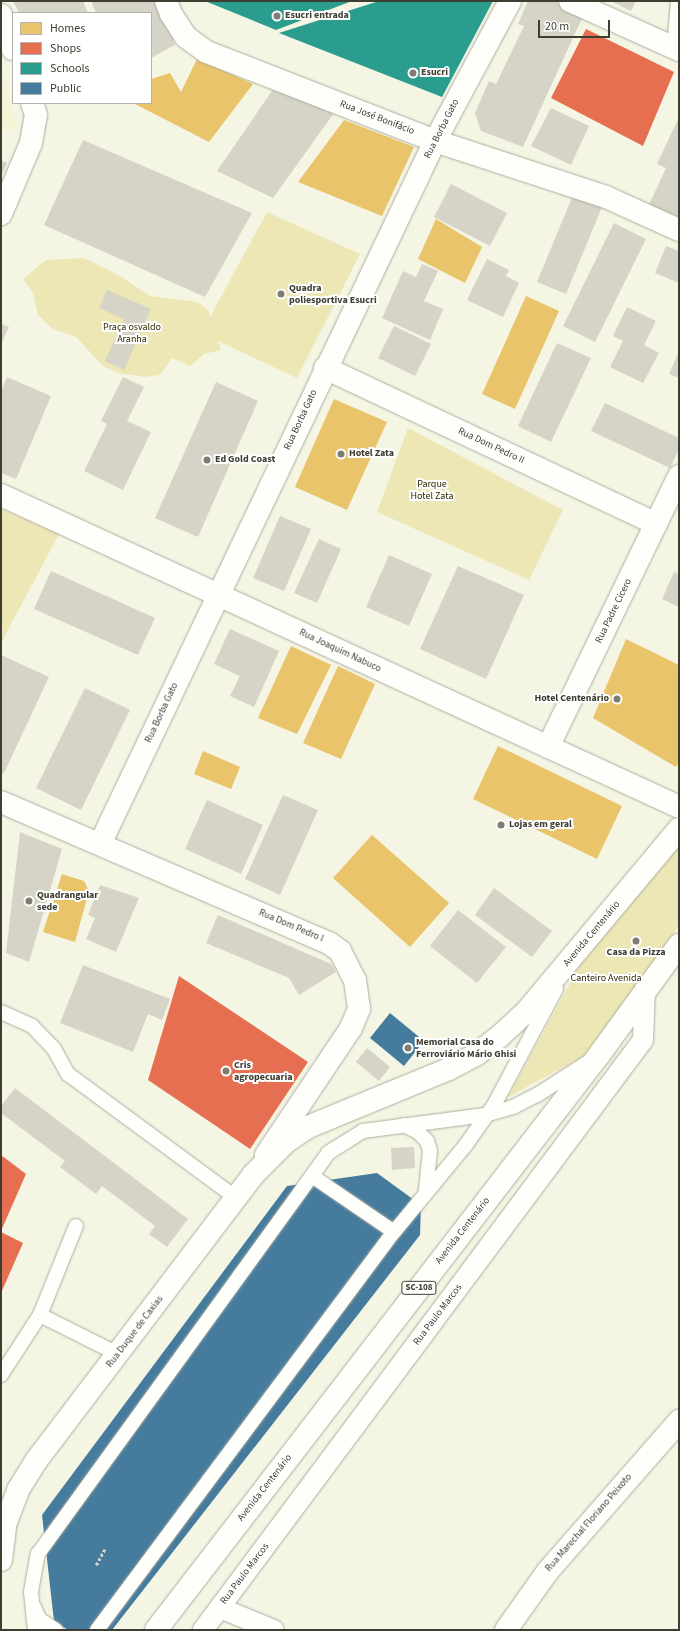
<!DOCTYPE html>
<html>
<head>
<meta charset="utf-8">
<style>
  body { margin:0 }
  #map { position:relative; width:680px; height:1631px; overflow:hidden; background:#f5f5e4; font-family:"Source Sans 3",sans-serif }
  div>[style] { position:absolute }
  .built>* { inset:0; background:#f6f4d7 }
  .green>* { inset:0; background:#ece7b5 }
  .homes>* { inset:0; background:#e9c46a }
  .shops>* { inset:0; background:#e76f51 }
  .schools>* { inset:0; background:#2a9d8f }
  .public>* { inset:0; background:#457b9d }
  .building>* { inset:0; background:#d5d4c7 }
  .path>* { height:2.5px; margin-top:-1.25px; transform-origin:0; background:repeating-linear-gradient(90deg,#d6d6d1 0 3px,transparent 0 5px) }
  .roads { filter:drop-shadow(0 0 1px #adada0) drop-shadow(0 0 1px #adada0) }
  .service>* { height:14px; margin:-7px; padding:0 7px; transform-origin:7px; border-radius:7px; background:#fefefb }
  .pedestrian>* { height:20px; margin:-10px; padding:0 10px; transform-origin:10px; border-radius:10px; background:#fefefb }
  .minor>* { height:22px; margin:-11px; padding:0 11px; transform-origin:11px; border-radius:11px; background:#fefefb }
  .tertiary>* { height:22px; margin:-11px; padding:0 11px; transform-origin:11px; border-radius:11px; background:#fefefb }
  .primary>* { height:22px; margin:-11px; padding:0 11px; transform-origin:11px; border-radius:11px; background:#fefefb }
  .dots>* { width:11px; height:11px; translate:-50% -50%; box-sizing:border-box; border:2px solid #fff; border-radius:50% }
  span { translate:-50% -50%; white-space:nowrap; text-align:center; line-height:1.15; -webkit-text-stroke:4px #fff; paint-order:stroke }
  .shield-label span { padding:1px 3px; background:#fff; border:1px solid; border-radius:3px; -webkit-text-stroke-width:0 }
  .shield-label { font-size:9px; color:#3e3d31; font-weight:700 }
  .poi-label { font-size:10px; color:#3e3d31; font-weight:700 }
  .left { translate:0 -50%; text-align:left }
  .right { translate:-100% -50%; text-align:right }
  .street-label { font-size:10px; color:#3e3d31 }
  .park-label { font-size:10px; color:#2f2a00 }
  .frame { position:absolute; inset:0; border:2px solid #3e3d31; pointer-events:none }
  .legend { position:absolute; left:12px; top:12px; width:140px; height:92px; box-sizing:border-box; background:#fff; border:1px solid #b2b1ad; margin:0; padding:5px 7px; list-style:none; font-size:12px; color:#3e3d31 }
  .legend li { display:flex; align-items:center; gap:8px; height:20px }
  .legend b { width:20px; border:1px solid #b2b1ad }
  .scale { position:absolute; left:538px; top:20px; width:72px; height:18px; box-sizing:border-box; border:2px solid #3e3d31; border-top:0; padding-left:5px; font-size:12px; line-height:14px; white-space:nowrap; color:#3e3d31; -webkit-text-stroke:3px #fff; paint-order:stroke }
</style>
</head>
<body>
<div id="map">
  <div class="built">
    <div style="clip-path:polygon(1px 67px,18px 127px,1px 132px)"></div>
  </div>
  <div class="green">
    <div style="clip-path:polygon(267px 212px,360px 254px,297px 378px,218px 341px,221px 350px,204px 354px,190px 366px,172px 358px,160px 375px,144px 377px,119px 373px,103px 366px,76px 337px,53px 329px,38px 315px,33px 293px,23px 279px,46px 260px,84px 258px,120px 276px,150px 296px,197px 302px,208px 310px,210px 317px)"></div>
    <div style="clip-path:polygon(408px 428px,563px 510px,529px 580px,377px 512px)"></div>
    <div style="clip-path:polygon(1px 509px,59px 534px,1px 643px)"></div>
    <div style="clip-path:polygon(679px 843px,679px 926px,588px 1054px,508px 1097px,580px 965px)"></div>
  </div>
  <div class="homes">
    <div style="clip-path:polygon(197px 59px,253px 84px,209px 142px,133px 103px,151px 103px,151px 79px,170px 73px,181px 92px)"></div>
    <div style="clip-path:polygon(344px 120px,414px 147px,382px 216px,298px 182px)"></div>
    <div style="clip-path:polygon(436px 219px,482px 247px,465px 283px,418px 259px)"></div>
    <div style="clip-path:polygon(526px 296px,559px 311px,515px 409px,482px 394px)"></div>
    <div style="clip-path:polygon(334px 399px,387px 422px,347px 510px,295px 487px)"></div>
    <div style="clip-path:polygon(626px 639px,679px 665px,679px 762px,676px 767px,593px 718px)"></div>
    <div style="clip-path:polygon(291px 646px,331px 665px,297px 734px,258px 718px)"></div>
    <div style="clip-path:polygon(338px 666px,375px 684px,341px 759px,303px 743px)"></div>
    <div style="clip-path:polygon(498px 746px,622px 806px,597px 859px,473px 799px)"></div>
    <div style="clip-path:polygon(203px 751px,240px 767px,231px 789px,194px 774px)"></div>
    <div style="clip-path:polygon(372px 835px,449px 903px,410px 947px,333px 878px)"></div>
    <div style="clip-path:polygon(62px 874px,84px 881px,89px 891px,75px 942px,43px 932px)"></div>
  </div>
  <div class="shops">
    <div style="clip-path:polygon(586px 29px,674px 72px,643px 146px,551px 98px)"></div>
    <div style="clip-path:polygon(179px 976px,308px 1062px,250px 1149px,148px 1080px)"></div>
    <div style="clip-path:polygon(1px 1155px,26px 1174px,1px 1231px)"></div>
    <div style="clip-path:polygon(1px 1232px,23px 1243px,1px 1293px)"></div>
  </div>
  <div class="schools">
    <div style="clip-path:polygon(205px 1px,352px 1px,276px 30px)"></div>
    <div style="clip-path:polygon(379px 1px,493px 1px,442px 97px,279px 33px)"></div>
  </div>
  <div class="public">
    <div style="clip-path:polygon(390px 1013px,424px 1041px,404px 1066px,370px 1038px)"></div>
    <div style="clip-path:polygon(377px 1173px,421px 1205px,420px 1235px,112px 1630px,68px 1630px,54px 1621px,42px 1515px,287px 1186px)"></div>
  </div>
  <div class="building">
    <div style="clip-path:polygon(13px 1px,83px 1px,88px 13px,19px 13px)"></div>
    <div style="clip-path:polygon(91px 1px,158px 1px,175px 45px,151px 58px,151px 13px,96px 13px)"></div>
    <div style="clip-path:polygon(528px 1px,555px 1px,584px 14px,523px 147px,481px 131px,475px 113px,489px 81px,496px 84px,524px 26px,518px 24px)"></div>
    <div style="clip-path:polygon(611px 1px,636px 1px,631px 11px)"></div>
    <div style="clip-path:polygon(274px 88px,334px 113px,273px 198px,217px 171px)"></div>
    <div style="clip-path:polygon(551px 108px,589px 126px,571px 165px,531px 146px)"></div>
    <div style="clip-path:polygon(679px 117px,679px 222px,648px 207px,666px 168px,657px 164px)"></div>
    <div style="clip-path:polygon(83px 140px,252px 213px,205px 297px,44px 225px)"></div>
    <div style="clip-path:polygon(1px 160px,7px 163px,1px 176px)"></div>
    <div style="clip-path:polygon(451px 184px,507px 213px,490px 246px,434px 217px)"></div>
    <div style="clip-path:polygon(573px 195px,602px 207px,566px 294px,537px 282px)"></div>
    <div style="clip-path:polygon(614px 223px,646px 239px,595px 342px,563px 326px)"></div>
    <div style="clip-path:polygon(666px 246px,679px 251px,679px 283px,655px 273px)"></div>
    <div style="clip-path:polygon(487px 259px,509px 270px,506px 276px,519px 283px,503px 317px,467px 300px)"></div>
    <div style="clip-path:polygon(422px 264px,438px 271px,424px 301px,443px 309px,430px 340px,382px 318px,403px 271px,416px 277px)"></div>
    <div style="clip-path:polygon(107px 290px,151px 309px,124px 370px,105px 361px,124px 319px,99px 308px)"></div>
    <div style="clip-path:polygon(627px 307px,656px 321px,644px 345px,659px 353px,643px 383px,610px 367px,623px 341px,613px 336px)"></div>
    <div style="clip-path:polygon(1px 324px,9px 327px,1px 344px)"></div>
    <div style="clip-path:polygon(394px 326px,431px 344px,415px 376px,378px 358px)"></div>
    <div style="clip-path:polygon(557px 343px,591px 358px,551px 442px,518px 426px)"></div>
    <div style="clip-path:polygon(679px 351px,679px 378px,669px 374px)"></div>
    <div style="clip-path:polygon(7px 377px,51px 396px,16px 479px,1px 473px,1px 391px)"></div>
    <div style="clip-path:polygon(123px 377px,144px 387px,127px 421px,151px 432px,123px 490px,84px 471px,107px 424px,101px 421px)"></div>
    <div style="clip-path:polygon(216px 382px,258px 401px,198px 537px,155px 518px)"></div>
    <div style="clip-path:polygon(605px 403px,679px 438px,679px 449px,670px 468px,591px 431px)"></div>
    <div style="clip-path:polygon(280px 516px,311px 529px,284px 591px,253px 578px)"></div>
    <div style="clip-path:polygon(319px 539px,341px 549px,317px 603px,294px 593px)"></div>
    <div style="clip-path:polygon(389px 555px,432px 574px,409px 626px,366px 607px)"></div>
    <div style="clip-path:polygon(458px 566px,524px 595px,486px 679px,420px 649px)"></div>
    <div style="clip-path:polygon(51px 571px,155px 618px,138px 655px,34px 609px)"></div>
    <div style="clip-path:polygon(674px 572px,679px 574px,679px 607px,662px 599px)"></div>
    <div style="clip-path:polygon(230px 629px,279px 651px,254px 707px,230px 696px,240px 676px,214px 664px)"></div>
    <div style="clip-path:polygon(1px 655px,49px 677px,4px 773px,1px 772px)"></div>
    <div style="clip-path:polygon(85px 688px,130px 710px,81px 810px,36px 788px)"></div>
    <div style="clip-path:polygon(283px 795px,318px 810px,280px 895px,245px 879px)"></div>
    <div style="clip-path:polygon(207px 800px,263px 825px,241px 874px,185px 849px)"></div>
    <div style="clip-path:polygon(20px 832px,62px 849px,29px 962px,6px 953px)"></div>
    <div style="clip-path:polygon(100px 885px,139px 898px,116px 952px,86px 939px,95px 918px,88px 915px)"></div>
    <div style="clip-path:polygon(494px 888px,552px 931px,532px 957px,475px 915px)"></div>
    <div style="clip-path:polygon(458px 910px,506px 947px,477px 983px,430px 946px)"></div>
    <div style="clip-path:polygon(218px 915px,331px 964px,336px 972px,299px 995px,289px 978px,206px 943px)"></div>
    <div style="clip-path:polygon(83px 965px,170px 999px,162px 1020px,148px 1014px,133px 1052px,60px 1023px)"></div>
    <div style="clip-path:polygon(367px 1048px,390px 1067px,379px 1081px,356px 1062px)"></div>
    <div style="clip-path:polygon(15px 1088px,188px 1219px,167px 1247px,149px 1234px,155px 1226px,102px 1186px,96px 1194px,60px 1167px,65px 1161px,1px 1113px,1px 1106px)"></div>
    <div style="clip-path:polygon(414px 1147px,415px 1168px,392px 1170px,391px 1148px)"></div>
  </div>
  <div class="path">
    <div style="left:96px;top:1565px;width:18px;rotate:-61deg"></div>
  </div>
  <div class="roads">
    <div class="service">
      <div style="left:674px;top:48px;width:47px;rotate:-85.1deg"></div>
      <div style="left:1px;top:1012px;width:34px;rotate:24deg"></div>
      <div style="left:32px;top:1026px;width:32px;rotate:46deg"></div>
      <div style="left:54px;top:1049px;width:29px;rotate:61deg"></div>
      <div style="left:68px;top:1074px;width:209px;rotate:36.4deg"></div>
      <div style="left:404px;top:1125px;width:16px;rotate:27deg"></div>
      <div style="left:418px;top:1132px;width:13px;rotate:45deg"></div>
      <div style="left:427px;top:1141px;width:10px;rotate:73deg"></div>
      <div style="left:430px;top:1151px;width:39px;rotate:96deg"></div>
      <div style="left:312px;top:1176px;width:99px;rotate:34.3deg"></div>
      <div style="left:40px;top:1315px;width:87px;rotate:26.6deg"></div>
      <div style="left:1px;top:1375px;width:72px;rotate:-57deg"></div>
      <div style="left:40px;top:1315px;width:96px;rotate:-68deg"></div>
      <div style="left:34px;top:1607px;width:13px;rotate:67deg"></div>
      <div style="left:39px;top:1619px;width:20px;rotate:33deg"></div>
      <div style="left:35px;top:1630px;width:38px;rotate:-96deg"></div>
      <div style="left:31px;top:1592px;width:39px;rotate:-80deg"></div>
      <div style="left:38px;top:1554px;width:495px;rotate:-54.1deg"></div>
      <div style="left:328px;top:1153px;width:41px;rotate:-32.2deg"></div>
      <div style="left:363px;top:1131px;width:123px;rotate:-7.5deg"></div>
      <div style="left:485px;top:1115px;width:29px;rotate:-16deg"></div>
      <div style="left:513px;top:1107px;width:27px;rotate:-27deg"></div>
      <div style="left:537px;top:1095px;width:59px;rotate:-32.6deg"></div>
      <div style="left:97px;top:1630px;width:497px;rotate:-53.3deg"></div>
      <div style="left:394px;top:1232px;width:112px;rotate:-50.5deg"></div>
      <div style="left:465px;top:1146px;width:50px;rotate:-54.7deg"></div>
      <div style="left:494px;top:1105px;width:132px;rotate:-61.9deg"></div>
    </div>
    <div class="pedestrian">
      <div style="left:220px;top:1608px;width:58px;rotate:22.2deg"></div>
      <div style="left:203px;top:1630px;width:736px;rotate:-53.29deg"></div>
      <div style="left:643px;top:1040px;width:51px;rotate:-87.8deg"></div>
    </div>
    <div class="minor">
      <div style="left:166px;top:1px;width:14px;rotate:69deg"></div>
      <div style="left:171px;top:14px;width:27px;rotate:57deg"></div>
      <div style="left:186px;top:37px;width:26px;rotate:36deg"></div>
      <div style="left:207px;top:52px;width:245px;rotate:21.3deg"></div>
      <div style="left:435px;top:141px;width:180px;rotate:18.1deg"></div>
      <div style="left:606px;top:197px;width:80px;rotate:24.3deg"></div>
      <div style="left:1px;top:15px;width:36px;rotate:71deg"></div>
      <div style="left:1px;top:214px;width:77px;rotate:-67.1deg"></div>
      <div style="left:31px;top:143px;width:28px;rotate:-80deg"></div>
      <div style="left:36px;top:115px;width:13px;rotate:-108deg"></div>
      <div style="left:325px;top:368px;width:366px;rotate:25.2deg"></div>
      <div style="left:548px;top:747px;width:301px;rotate:-64.2deg"></div>
      <div style="left:506px;top:1630px;width:71px;rotate:-54.7deg"></div>
      <div style="left:547px;top:1572px;width:201px;rotate:-48.8deg"></div>
    </div>
    <div class="tertiary">
      <div style="left:570px;top:1px;width:120px;rotate:24.2deg"></div>
      <div style="left:1px;top:802px;width:357px;rotate:23.3deg"></div>
      <div style="left:329px;top:943px;width:14px;rotate:36deg"></div>
      <div style="left:340px;top:951px;width:33px;rotate:63deg"></div>
      <div style="left:355px;top:980px;width:29px;rotate:82deg"></div>
      <div style="left:359px;top:1009px;width:21px;rotate:113deg"></div>
      <div style="left:351px;top:1028px;width:153px;rotate:123.8deg"></div>
      <div style="left:100px;top:844px;width:779px;rotate:-64.52deg"></div>
      <div style="left:435px;top:141px;width:159px;rotate:-61.8deg"></div>
    </div>
    <div class="primary">
      <div style="left:1px;top:495px;width:746px;rotate:24.71deg"></div>
      <div style="left:1px;top:1560px;width:38px;rotate:-83deg"></div>
      <div style="left:6px;top:1522px;width:34px;rotate:-69deg"></div>
      <div style="left:18px;top:1490px;width:34px;rotate:-58deg"></div>
      <div style="left:36px;top:1461px;width:359px;rotate:-52.8deg"></div>
      <div style="left:253px;top:1175px;width:47px;rotate:-45deg"></div>
      <div style="left:286px;top:1142px;width:27px;rotate:-34deg"></div>
      <div style="left:308px;top:1127px;width:152px;rotate:-22.4deg"></div>
      <div style="left:449px;top:1069px;width:32px;rotate:-28deg"></div>
      <div style="left:477px;top:1054px;width:28px;rotate:-38deg"></div>
      <div style="left:499px;top:1037px;width:37px;rotate:-43deg"></div>
      <div style="left:526px;top:1012px;width:239px;rotate:-50.1deg"></div>
      <div style="left:156px;top:1630px;width:726px;rotate:-52.39deg"></div>
      <div style="left:599px;top:1055px;width:136px;rotate:-54deg"></div>
    </div>
  </div>
  <div class="dots">
    <div style="left:277px;top:16px;background:#7e7d70"></div>
    <div style="left:413px;top:73px;background:#7e7d70"></div>
    <div style="left:281px;top:294px;background:#7e7d70"></div>
    <div style="left:341px;top:454px;background:#7e7d70"></div>
    <div style="left:207px;top:460px;background:#7e7d70"></div>
    <div style="left:617px;top:699px;background:#7e7d70"></div>
    <div style="left:501px;top:825px;background:#7e7d70"></div>
    <div style="left:29px;top:901px;background:#7e7d70"></div>
    <div style="left:636px;top:941px;background:#7e7d70"></div>
    <div style="left:408px;top:1048px;background:#7e7d70"></div>
    <div style="left:226px;top:1071px;background:#7e7d70"></div>
  </div>
  <div class="shield-label">
    <span style="left:419px;top:1288px">SC-108</span>
  </div>
  <div class="poi-label">
    <span class="left" style="left:285px;top:16px">Esucri entrada</span>
    <span class="left" style="left:421px;top:73px">Esucri</span>
    <span class="left" style="left:289px;top:294px">Quadra<br>poliesportiva Esucri</span>
    <span class="left" style="left:349px;top:454px">Hotel Zata</span>
    <span class="left" style="left:215px;top:460px">Ed Gold Coast</span>
    <span class="right" style="left:609px;top:699px">Hotel Centenário</span>
    <span class="left" style="left:509px;top:825px">Lojas em geral</span>
    <span class="left" style="left:37px;top:901px">Quadrangular<br>sede</span>
    <span style="left:636px;top:953px">Casa da Pizza</span>
    <span class="left" style="left:416px;top:1048px">Memorial Casa do<br>Ferroviário Mário Ghisi</span>
    <span class="left" style="left:234px;top:1071px">Cris<br>agropecuaria</span>
  </div>
  <div class="street-label">
    <span style="left:377px;top:118px;rotate:21deg">Rua José Bonifácio</span>
    <span style="left:442px;top:129px;rotate:-63deg">Rua Borba Gato</span>
    <span style="left:301px;top:420px;rotate:-65deg">Rua Borba Gato</span>
    <span style="left:491px;top:446px;rotate:25deg">Rua Dom Pedro II</span>
    <span style="left:614px;top:611px;rotate:-64deg">Rua Padre Cícero</span>
    <span style="left:340px;top:651px;rotate:25deg">Rua Joaquim Nabuco</span>
    <span style="left:162px;top:713px;rotate:-65deg">Rua Borba Gato</span>
    <span style="left:291px;top:926px;rotate:23deg">Rua Dom Pedro I</span>
    <span style="left:592px;top:934px;rotate:-50deg">Avenida Centenário</span>
    <span style="left:463px;top:1231px;rotate:-52deg">Avenida Centenário</span>
    <span style="left:438px;top:1315px;rotate:-53deg">Rua Paulo Marcos</span>
    <span style="left:135px;top:1332px;rotate:-53deg">Rua Duque de Caxias</span>
    <span style="left:265px;top:1488px;rotate:-52deg">Avenida Centenário</span>
    <span style="left:589px;top:1523px;rotate:-49deg">Rua Marechal Floriano Peixoto</span>
    <span style="left:245px;top:1574px;rotate:-53deg">Rua Paulo Marcos</span>
  </div>
  <div class="park-label">
    <span style="left:132px;top:333px">Praça osvaldo<br>Aranha</span>
    <span style="left:432px;top:490px">Parque<br>Hotel Zata</span>
    <span style="left:606px;top:979px">Canteiro Avenida</span>
  </div>
  <div class="frame"></div>
  <ul class="legend">
  <li><b style="height:11px;background:#e9c46a"></b>Homes</li>
  <li><b style="height:11px;background:#e76f51"></b>Shops</li>
  <li><b style="height:11px;background:#2a9d8f"></b>Schools</li>
  <li><b style="height:11px;background:#457b9d"></b>Public</li>
  </ul>
  <div class="scale">20 m</div>
</div>
</body>
</html>
